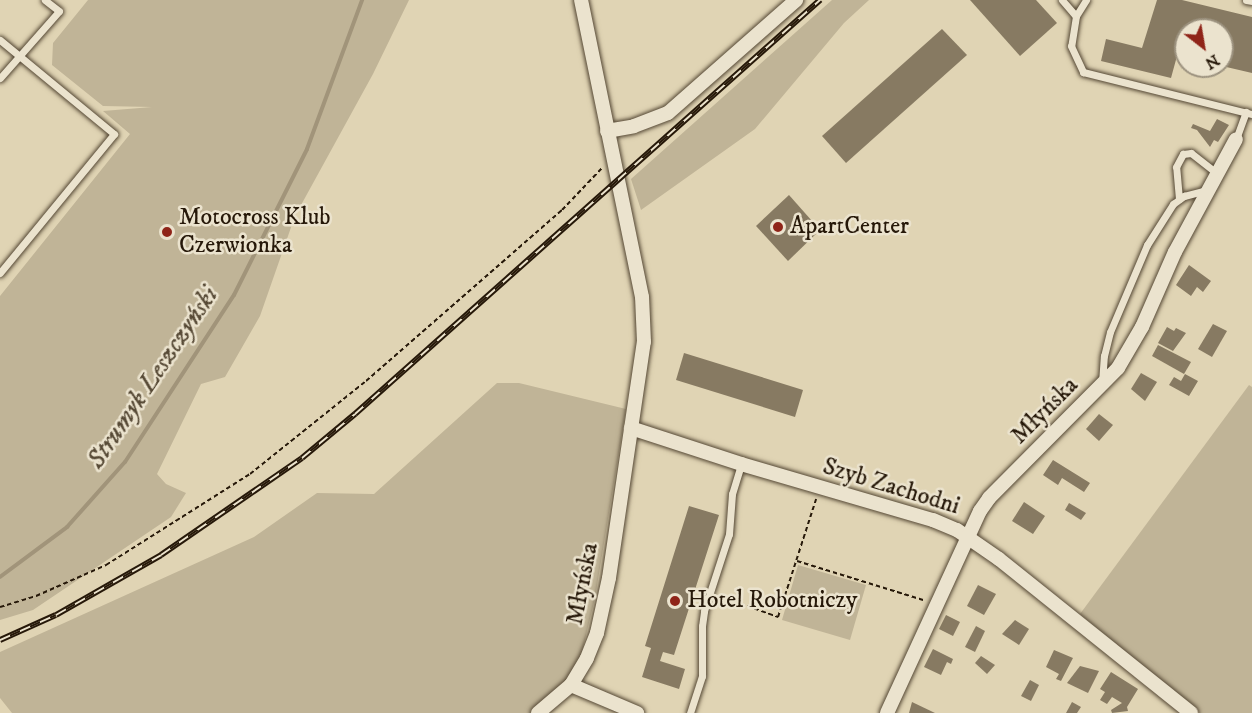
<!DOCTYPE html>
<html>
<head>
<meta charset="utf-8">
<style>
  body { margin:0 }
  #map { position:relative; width:1252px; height:713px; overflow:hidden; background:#e0d4b4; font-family:"IM FELL DW Pica",serif }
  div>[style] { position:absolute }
  .green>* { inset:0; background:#c0b497 }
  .stream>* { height:4px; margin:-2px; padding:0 2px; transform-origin:2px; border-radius:2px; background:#a1947a }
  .building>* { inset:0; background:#877a62 }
  .path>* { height:2px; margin-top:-1px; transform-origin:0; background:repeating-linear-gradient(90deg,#261809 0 4.5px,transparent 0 7.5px) }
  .roads { filter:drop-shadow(0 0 2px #544734) drop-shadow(0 0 2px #544734) }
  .lane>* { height:7px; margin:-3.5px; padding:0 3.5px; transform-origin:3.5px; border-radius:3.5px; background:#ebe3ce }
  .street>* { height:14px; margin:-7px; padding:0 7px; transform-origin:7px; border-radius:7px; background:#ebe3ce }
  .rail>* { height:6px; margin-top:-3px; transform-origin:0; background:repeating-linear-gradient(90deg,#ebe3ce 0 11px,#261809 0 22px); box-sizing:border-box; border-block:2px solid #261809 }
  .dots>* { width:16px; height:16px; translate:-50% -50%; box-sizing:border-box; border:3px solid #ebe3ce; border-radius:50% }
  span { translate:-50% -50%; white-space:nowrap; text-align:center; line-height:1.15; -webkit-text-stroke:5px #ebe3ce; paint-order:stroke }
  .poi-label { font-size:24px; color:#261809 }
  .left { translate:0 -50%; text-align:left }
  .street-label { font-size:24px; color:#261809 }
  .water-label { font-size:26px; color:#574a36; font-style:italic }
  .north { position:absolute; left:1174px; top:18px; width:60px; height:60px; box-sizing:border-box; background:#ebe3ce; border:2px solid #9c927f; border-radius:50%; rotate:149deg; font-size:16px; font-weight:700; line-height:24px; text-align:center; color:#261809 }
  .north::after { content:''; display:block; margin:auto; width:21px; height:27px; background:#8f2418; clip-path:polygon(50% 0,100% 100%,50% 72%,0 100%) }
</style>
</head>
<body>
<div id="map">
  <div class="green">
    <div style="clip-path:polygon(88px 0,409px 0,373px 74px,295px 216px,260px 316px,225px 377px,201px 384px,157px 474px,166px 484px,186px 493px,171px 517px,33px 610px,0 620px,0 296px,130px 134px,103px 111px,152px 107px,103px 106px,52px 65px,53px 43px)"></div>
    <div style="clip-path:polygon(832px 0,869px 0,844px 23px,755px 129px,641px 210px,631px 179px)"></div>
    <div style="clip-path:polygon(497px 383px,519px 383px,626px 409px,595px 598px,580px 660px,566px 681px,530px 713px,12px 713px,0 698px,0 652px,254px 537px,317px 493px,374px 494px)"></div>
    <div style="clip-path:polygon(1249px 385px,1252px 387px,1252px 713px,1199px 713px,1080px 614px)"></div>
    <div style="clip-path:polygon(798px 565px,866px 585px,850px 640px,782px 620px)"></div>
  </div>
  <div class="stream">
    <div style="left:0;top:577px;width:84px;rotate:-36.7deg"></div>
    <div style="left:67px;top:527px;width:87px;rotate:-48.3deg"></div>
    <div style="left:125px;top:462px;width:199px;rotate:-56.9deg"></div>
    <div style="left:234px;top:295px;width:163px;rotate:-63.4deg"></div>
    <div style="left:307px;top:149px;width:159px;rotate:-69.7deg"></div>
  </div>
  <div class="building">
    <div style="clip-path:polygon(970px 0,1036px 0,1057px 23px,1020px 56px)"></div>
    <div style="clip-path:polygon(1157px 0,1182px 0,1252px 17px,1252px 73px,1222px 66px,1222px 30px,1186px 30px,1186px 58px,1177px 56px,1171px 78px,1101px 61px,1106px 39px,1142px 48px)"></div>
    <div style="clip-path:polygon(942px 29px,967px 55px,846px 163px,822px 136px)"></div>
    <div style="clip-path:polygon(1217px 119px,1229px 125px,1218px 142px,1214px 140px,1210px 147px,1197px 130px,1191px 128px,1193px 124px,1210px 131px)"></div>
    <div style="clip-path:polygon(789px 195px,820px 230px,788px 261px,756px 226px)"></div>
    <div style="clip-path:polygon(1189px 265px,1211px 281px,1203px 292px,1197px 287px,1191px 296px,1176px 285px)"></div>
    <div style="clip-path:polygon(1213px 324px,1227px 331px,1212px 357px,1198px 349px)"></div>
    <div style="clip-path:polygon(1167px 327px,1174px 331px,1176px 328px,1186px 333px,1173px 351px,1158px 343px)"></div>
    <div style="clip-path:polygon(1158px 345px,1191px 362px,1184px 374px,1152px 356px)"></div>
    <div style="clip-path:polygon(684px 353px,803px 390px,795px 417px,676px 380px)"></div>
    <div style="clip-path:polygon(1141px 373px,1157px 382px,1145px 401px,1131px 389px)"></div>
    <div style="clip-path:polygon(1185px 374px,1198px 381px,1189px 396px,1169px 385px,1174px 377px,1181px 381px)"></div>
    <div style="clip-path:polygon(1099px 414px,1113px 425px,1099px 441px,1086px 429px)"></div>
    <div style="clip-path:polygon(1053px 460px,1090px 483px,1084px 492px,1062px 478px,1058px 485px,1043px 475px)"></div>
    <div style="clip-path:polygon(1024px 502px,1045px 516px,1033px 534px,1012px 521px)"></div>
    <div style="clip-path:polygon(1069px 503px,1086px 513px,1081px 520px,1065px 510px)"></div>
    <div style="clip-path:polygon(689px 506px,719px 515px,674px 655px,663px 652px,660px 661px,685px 669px,679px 689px,642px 677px,651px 648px,645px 646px)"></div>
    <div style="clip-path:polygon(978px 585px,996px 594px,984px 615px,967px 606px)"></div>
    <div style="clip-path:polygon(946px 615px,960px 622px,953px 636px,939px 629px)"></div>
    <div style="clip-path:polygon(1015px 620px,1029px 629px,1019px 645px,1002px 634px)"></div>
    <div style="clip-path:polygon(976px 626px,985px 631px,975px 652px,965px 647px)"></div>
    <div style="clip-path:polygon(933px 649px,953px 659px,951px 664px,947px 662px,941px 675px,924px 667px)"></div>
    <div style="clip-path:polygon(1054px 650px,1073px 658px,1061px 681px,1056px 679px,1059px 674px,1046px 667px)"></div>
    <div style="clip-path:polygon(981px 656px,995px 665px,987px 674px,975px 663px)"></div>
    <div style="clip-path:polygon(1080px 666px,1099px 671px,1088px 693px,1067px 683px)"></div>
    <div style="clip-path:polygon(1111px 672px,1138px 689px,1127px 707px,1128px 711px,1112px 713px,1111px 710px,1122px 703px,1112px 697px,1107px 704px,1100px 700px,1105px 692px,1100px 689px)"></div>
    <div style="clip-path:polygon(1030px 680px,1039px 685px,1031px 701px,1021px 696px)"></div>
    <div style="clip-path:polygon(912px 702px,935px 713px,909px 713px)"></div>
    <div style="clip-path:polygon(1072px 702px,1081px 707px,1077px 713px,1066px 713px)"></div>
  </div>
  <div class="path">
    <div style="left:797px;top:561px;width:132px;rotate:17.2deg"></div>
    <div style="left:719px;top:596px;width:63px;rotate:19.6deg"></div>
    <div style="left:778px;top:617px;width:124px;rotate:-72.1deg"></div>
    <div style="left:0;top:607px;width:38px;rotate:-17deg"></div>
    <div style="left:36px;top:596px;width:77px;rotate:-23.9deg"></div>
    <div style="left:106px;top:565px;width:170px;rotate:-32.3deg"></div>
    <div style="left:250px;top:474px;width:149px;rotate:-38.7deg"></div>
    <div style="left:366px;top:381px;width:260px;rotate:-41.1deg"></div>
    <div style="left:562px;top:210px;width:58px;rotate:-46.4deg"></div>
  </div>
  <div class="roads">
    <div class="lane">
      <div style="left:1062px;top:0;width:21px;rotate:49deg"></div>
      <div style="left:1076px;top:16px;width:30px;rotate:99deg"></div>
      <div style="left:1071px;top:46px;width:29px;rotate:65deg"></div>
      <div style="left:1083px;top:72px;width:174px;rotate:14deg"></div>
      <div style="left:1246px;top:0;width:6px;rotate:9deg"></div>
      <div style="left:1076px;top:16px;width:19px;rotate:-58deg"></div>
      <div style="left:0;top:40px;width:148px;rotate:39.5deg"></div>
      <div style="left:114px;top:134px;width:180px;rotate:129.4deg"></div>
      <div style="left:0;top:78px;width:89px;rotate:-48.6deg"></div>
      <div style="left:59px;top:11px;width:18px;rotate:-142deg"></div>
      <div style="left:1236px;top:139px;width:29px;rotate:-70deg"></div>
      <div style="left:1179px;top:199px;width:32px;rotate:-95deg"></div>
      <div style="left:1176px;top:167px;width:15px;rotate:-62deg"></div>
      <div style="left:1183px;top:154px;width:8px;rotate:-7deg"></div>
      <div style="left:1191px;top:153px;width:34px;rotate:38deg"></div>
      <div style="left:1102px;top:383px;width:27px;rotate:-86deg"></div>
      <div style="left:1104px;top:356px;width:25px;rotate:-76deg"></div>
      <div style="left:1110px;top:332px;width:95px;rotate:-67deg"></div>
      <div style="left:1147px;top:245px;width:49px;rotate:-57.6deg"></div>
      <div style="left:1173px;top:204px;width:14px;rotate:-36deg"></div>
      <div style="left:1184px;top:196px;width:23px;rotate:-15deg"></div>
      <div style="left:690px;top:713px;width:39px;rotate:-72deg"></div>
      <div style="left:702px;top:676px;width:50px;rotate:-90deg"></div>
      <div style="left:702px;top:626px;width:15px;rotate:-82deg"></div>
      <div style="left:704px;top:611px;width:81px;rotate:-72deg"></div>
      <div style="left:729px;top:534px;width:40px;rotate:-85.7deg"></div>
      <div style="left:732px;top:494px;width:31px;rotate:-73deg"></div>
    </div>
    <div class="street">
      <div style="left:607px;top:131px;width:27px;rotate:-10deg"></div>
      <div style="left:634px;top:126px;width:36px;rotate:-21deg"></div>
      <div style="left:668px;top:113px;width:171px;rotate:-41.4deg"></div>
      <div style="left:631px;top:428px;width:116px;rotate:18.1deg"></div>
      <div style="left:741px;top:464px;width:200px;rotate:16.3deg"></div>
      <div style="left:933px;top:520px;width:26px;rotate:23deg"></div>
      <div style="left:957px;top:530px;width:51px;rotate:34.6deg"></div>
      <div style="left:999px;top:559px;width:246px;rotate:38.7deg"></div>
      <div style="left:571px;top:685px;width:72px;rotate:23deg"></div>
      <div style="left:538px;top:713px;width:43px;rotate:-40.3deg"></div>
      <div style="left:571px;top:685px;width:31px;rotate:-59deg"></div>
      <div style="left:587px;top:658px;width:27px;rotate:-68deg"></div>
      <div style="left:597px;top:633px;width:56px;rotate:-77.7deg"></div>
      <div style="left:609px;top:578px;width:239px;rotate:-81.6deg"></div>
      <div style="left:644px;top:342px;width:45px;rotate:-92.5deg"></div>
      <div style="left:642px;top:297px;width:303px;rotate:-101.6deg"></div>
      <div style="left:887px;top:713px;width:222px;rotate:-65.3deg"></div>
      <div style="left:980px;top:511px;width:16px;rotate:-55deg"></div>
      <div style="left:989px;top:498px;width:183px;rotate:-45.2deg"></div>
      <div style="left:1118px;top:368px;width:48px;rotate:-59.7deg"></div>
      <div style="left:1142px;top:327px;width:82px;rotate:-66.3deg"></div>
      <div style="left:1175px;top:252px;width:128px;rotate:-61.6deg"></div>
    </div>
  </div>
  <div class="rail">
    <div style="left:0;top:640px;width:61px;rotate:-24.1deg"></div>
    <div style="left:56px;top:615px;width:121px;rotate:-29.7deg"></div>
    <div style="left:161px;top:555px;width:171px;rotate:-34.5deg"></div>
    <div style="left:302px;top:458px;width:69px;rotate:-39.7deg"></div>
    <div style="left:355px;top:414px;width:623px;rotate:-41.68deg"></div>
  </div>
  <div class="dots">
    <div style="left:778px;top:227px;background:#8f2418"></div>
    <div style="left:167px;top:232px;background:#8f2418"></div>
    <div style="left:675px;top:601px;background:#8f2418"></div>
  </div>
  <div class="poi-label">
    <span class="left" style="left:179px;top:232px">Motocross Klub<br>Czerwionka</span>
    <span class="left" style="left:790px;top:227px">ApartCenter</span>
    <span class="left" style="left:687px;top:601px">Hotel Robotniczy</span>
  </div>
  <div class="street-label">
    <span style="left:1045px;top:411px;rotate:-45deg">Młyńska</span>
    <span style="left:891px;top:487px;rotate:17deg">Szyb Zachodni</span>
    <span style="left:583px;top:584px;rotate:-79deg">Młyńska</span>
  </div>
  <div class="water-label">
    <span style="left:153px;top:378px;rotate:-56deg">Strumyk Leszczyński</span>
  </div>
  <div class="north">N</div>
</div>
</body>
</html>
